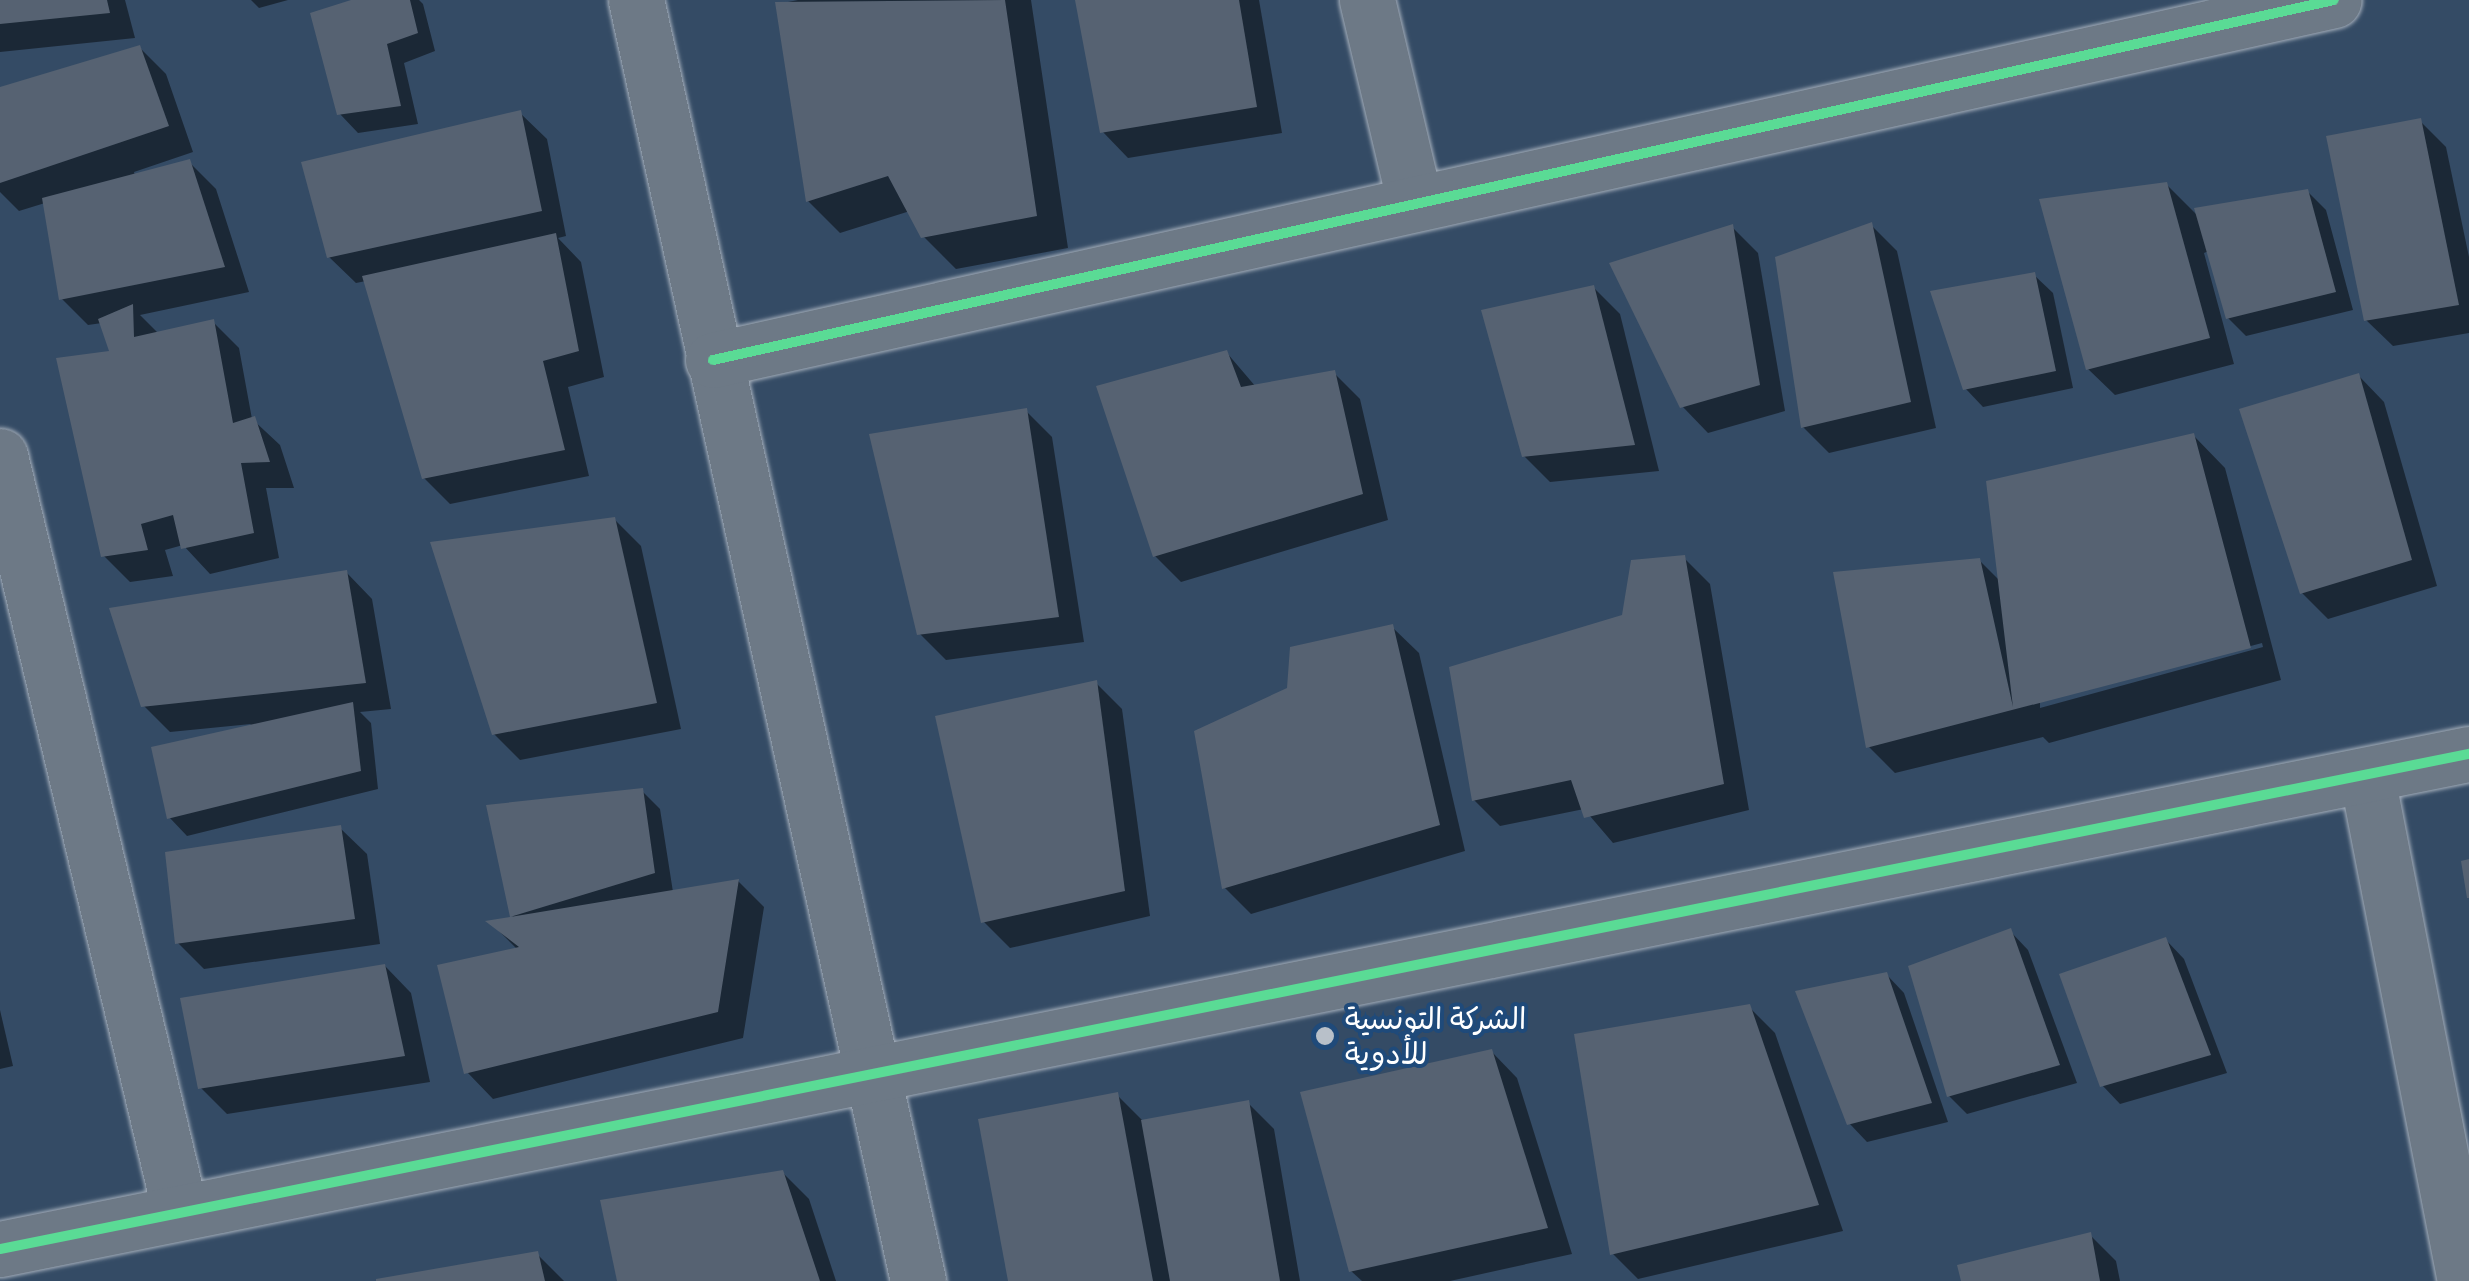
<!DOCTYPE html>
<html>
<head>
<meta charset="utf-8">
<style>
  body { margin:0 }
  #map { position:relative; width:2469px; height:1281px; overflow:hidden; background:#344b65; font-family:Sriracha,"Playpen Sans Arabic",sans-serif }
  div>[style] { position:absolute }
  .shadow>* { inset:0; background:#0007 }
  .building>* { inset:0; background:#566272 }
  .roads { filter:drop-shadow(0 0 2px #a4aeba) drop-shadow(0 0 2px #a4aeba) }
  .minor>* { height:55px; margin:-27.5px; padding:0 27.5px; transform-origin:27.5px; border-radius:27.5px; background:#6d7986 }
  .cycleway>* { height:10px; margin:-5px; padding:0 5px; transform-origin:5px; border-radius:5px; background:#5adb95 }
  .dots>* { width:28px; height:28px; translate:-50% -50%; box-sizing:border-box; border:5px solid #1f4a7a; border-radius:50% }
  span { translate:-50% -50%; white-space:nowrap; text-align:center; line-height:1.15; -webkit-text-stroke:8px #1f4a7a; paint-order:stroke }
  .poi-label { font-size:30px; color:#fff }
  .left { translate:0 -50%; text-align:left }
</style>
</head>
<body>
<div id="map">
  <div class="shadow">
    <div style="clip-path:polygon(0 0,125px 0,135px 38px,0 52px)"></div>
    <div style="clip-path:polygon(251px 0,288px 0,259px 8px)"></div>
    <div style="clip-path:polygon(359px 0,419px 0,423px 4px,435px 51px,404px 63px,418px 124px,358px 133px,340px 114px)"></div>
    <div style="clip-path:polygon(798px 0,1031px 0,1068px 248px,956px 269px,923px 236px,910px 211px,840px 233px,808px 201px,778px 4px)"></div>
    <div style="clip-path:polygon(1078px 0,1259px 0,1282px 133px,1128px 158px,1102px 131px)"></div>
    <div style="clip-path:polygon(140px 48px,166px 74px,193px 152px,134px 172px,135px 176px,189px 162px,216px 189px,249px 292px,140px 315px,159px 334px,213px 322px,239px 348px,252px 419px,280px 445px,294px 488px,266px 488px,279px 558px,210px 574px,183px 545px,165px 550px,173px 576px,130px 582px,104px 556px,113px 353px,102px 323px,88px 325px,62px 299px,45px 203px,19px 211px,0 192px,0 89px)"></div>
    <div style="clip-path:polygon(520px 113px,547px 139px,566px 236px,558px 238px,581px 262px,604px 377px,568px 387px,589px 476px,450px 504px,424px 478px,366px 281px,356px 283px,329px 257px)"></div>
    <div style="clip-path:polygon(2420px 121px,2446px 147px,2469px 257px,2469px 333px,2393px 346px,2366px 320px)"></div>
    <div style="clip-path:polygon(2166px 184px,2199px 217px,2307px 191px,2326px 210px,2353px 310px,2246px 336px,2228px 318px,2209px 251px,2204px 253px,2234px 364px,2115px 395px,2088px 369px)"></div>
    <div style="clip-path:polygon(1871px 225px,1897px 251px,1936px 428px,1829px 453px,1803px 427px)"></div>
    <div style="clip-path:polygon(1732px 227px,1758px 253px,1785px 411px,1708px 433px,1682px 406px)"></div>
    <div style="clip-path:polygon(2034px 275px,2053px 293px,2073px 388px,1983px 407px,1965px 388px)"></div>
    <div style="clip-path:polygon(1594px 288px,1620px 314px,1659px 471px,1550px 482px,1524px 456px)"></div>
    <div style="clip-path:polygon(1227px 353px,1256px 387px,1334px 373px,1360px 399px,1388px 520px,1181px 582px,1155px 556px)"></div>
    <div style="clip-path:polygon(2358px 375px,2384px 402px,2437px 586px,2328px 619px,2302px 593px)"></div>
    <div style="clip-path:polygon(1026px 411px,1052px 437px,1084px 642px,946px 660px,919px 633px)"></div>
    <div style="clip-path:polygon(evenodd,2193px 435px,2225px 468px,2281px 680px,2049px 743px,2043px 737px,1895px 773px,1869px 747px,1980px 561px,2001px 582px,2193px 435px,2262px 643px,2263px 647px,2040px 708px,2040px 702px,2262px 643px)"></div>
    <div style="clip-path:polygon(614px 519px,641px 546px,681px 729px,520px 760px,494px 734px)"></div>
    <div style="clip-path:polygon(1684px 558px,1710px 584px,1749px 810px,1613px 843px,1584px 809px,1500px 826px,1474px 800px,1625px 617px)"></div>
    <div style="clip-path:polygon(346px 572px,372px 599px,391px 709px,360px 712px,371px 723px,378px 789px,187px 836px,169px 817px,251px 724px,170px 732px,144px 706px)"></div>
    <div style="clip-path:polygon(1392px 627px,1419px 653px,1465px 851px,1251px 914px,1225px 888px,1290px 690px)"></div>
    <div style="clip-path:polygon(1096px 683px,1122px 709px,1150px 916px,1010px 948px,983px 921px)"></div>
    <div style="clip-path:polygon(642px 791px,660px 809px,673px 892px,738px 881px,764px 907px,743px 1038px,493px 1099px,467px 1072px,518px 950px,491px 923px,513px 919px,489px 807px)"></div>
    <div style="clip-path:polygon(340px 828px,367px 854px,380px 944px,204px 969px,178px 943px)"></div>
    <div style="clip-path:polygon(2010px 931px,2028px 950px,2077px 1083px,1967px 1114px,1949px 1096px)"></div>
    <div style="clip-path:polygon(2166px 940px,2184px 959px,2227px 1073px,2120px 1104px,2102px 1085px)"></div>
    <div style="clip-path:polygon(385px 966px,411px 993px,430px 1082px,227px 1114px,201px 1088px)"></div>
    <div style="clip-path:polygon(1886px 974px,1904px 993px,1948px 1122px,1867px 1142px,1849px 1123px)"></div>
    <div style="clip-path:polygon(1749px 1007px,1775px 1033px,1843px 1231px,1638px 1279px,1612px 1253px)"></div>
    <div style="clip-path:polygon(0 1010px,13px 1066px,0 1069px)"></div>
    <div style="clip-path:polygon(1491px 1051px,1517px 1078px,1572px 1254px,1450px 1281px,1362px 1281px,1351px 1271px)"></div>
    <div style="clip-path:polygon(1117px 1095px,1144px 1122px,1248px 1103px,1274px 1129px,1300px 1281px,1011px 1281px)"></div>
    <div style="clip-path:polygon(782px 1172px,809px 1199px,836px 1281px,619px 1281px)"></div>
    <div style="clip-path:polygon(2090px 1235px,2116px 1261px,2120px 1281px,1963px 1281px)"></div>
    <div style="clip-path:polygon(537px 1254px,564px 1281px,378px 1281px)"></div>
  </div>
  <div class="building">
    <div style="clip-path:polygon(0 0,107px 0,110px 13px,0 24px)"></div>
    <div style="clip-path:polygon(351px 0,410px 0,418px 33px,387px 44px,401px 106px,337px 115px,310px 13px)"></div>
    <div style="clip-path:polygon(1005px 0,1037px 216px,921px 238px,888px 176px,806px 202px,775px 2px)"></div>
    <div style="clip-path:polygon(1075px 0,1239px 0,1257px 107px,1100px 133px)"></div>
    <div style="clip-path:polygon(140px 45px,169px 126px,0 183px,0 87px)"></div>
    <div style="clip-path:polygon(521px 110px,542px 211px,327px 258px,301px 162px)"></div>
    <div style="clip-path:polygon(2421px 118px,2459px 305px,2364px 321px,2326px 136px)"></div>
    <div style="clip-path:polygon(190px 159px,225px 267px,59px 300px,42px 198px)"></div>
    <div style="clip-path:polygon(2167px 182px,2210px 338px,2086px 370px,2039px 199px)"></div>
    <div style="clip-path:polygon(2308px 189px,2336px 292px,2226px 319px,2194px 208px)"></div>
    <div style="clip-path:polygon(1872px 222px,1911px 402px,1801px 428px,1775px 257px)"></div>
    <div style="clip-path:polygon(1733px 224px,1760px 385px,1680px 408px,1609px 263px)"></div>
    <div style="clip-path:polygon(556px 233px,579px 351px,543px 361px,565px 450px,422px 479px,362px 276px)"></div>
    <div style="clip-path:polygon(2035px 272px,2056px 371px,1963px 390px,1930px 291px)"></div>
    <div style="clip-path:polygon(1594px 285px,1635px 445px,1522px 457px,1481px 310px)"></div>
    <div style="clip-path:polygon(133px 304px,134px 337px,214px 319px,233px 423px,255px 416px,270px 462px,241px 463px,254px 533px,181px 549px,173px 515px,141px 524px,148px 550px,101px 557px,56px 358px,109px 351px,98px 319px)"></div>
    <div style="clip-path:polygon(1227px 350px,1241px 387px,1335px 370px,1363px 494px,1153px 557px,1096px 386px)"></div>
    <div style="clip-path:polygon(2359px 373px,2412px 560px,2300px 594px,2239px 409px)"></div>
    <div style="clip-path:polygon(1027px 408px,1059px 617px,917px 635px,869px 434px)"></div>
    <div style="clip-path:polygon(2194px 433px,2251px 648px,1866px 748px,1833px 572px,1980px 558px,2013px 707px,1986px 481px)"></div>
    <div style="clip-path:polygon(615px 517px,657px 703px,492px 735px,430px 542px)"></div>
    <div style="clip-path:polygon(1685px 555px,1724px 784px,1584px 818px,1571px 780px,1472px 801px,1449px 667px,1622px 615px,1631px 560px)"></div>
    <div style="clip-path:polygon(347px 570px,366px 683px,141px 707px,109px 608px)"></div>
    <div style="clip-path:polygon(1393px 624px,1440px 825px,1222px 889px,1194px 731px,1287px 688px,1290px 647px)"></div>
    <div style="clip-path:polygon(1097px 680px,1125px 891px,981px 923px,935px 716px)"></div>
    <div style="clip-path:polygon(353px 702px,361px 771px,167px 819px,151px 747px)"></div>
    <div style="clip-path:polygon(643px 788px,655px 873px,510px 917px,739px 879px,718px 1012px,464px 1074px,437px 965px,519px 947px,485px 921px,510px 917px,486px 805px)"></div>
    <div style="clip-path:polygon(341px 825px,355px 919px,175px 944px,165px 852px)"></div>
    <div style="clip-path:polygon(2469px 859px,2469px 898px,2467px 898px,2461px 861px)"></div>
    <div style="clip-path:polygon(2011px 928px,2060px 1065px,1947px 1097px,1908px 966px)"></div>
    <div style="clip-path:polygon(2166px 937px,2211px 1055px,2100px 1087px,2059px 974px)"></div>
    <div style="clip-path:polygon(385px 964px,405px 1056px,198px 1089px,180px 998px)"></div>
    <div style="clip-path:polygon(1887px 972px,1932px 1103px,1847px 1125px,1795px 991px)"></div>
    <div style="clip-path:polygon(1750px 1004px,1819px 1205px,1610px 1255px,1574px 1034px)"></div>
    <div style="clip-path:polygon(1492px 1049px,1548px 1228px,1349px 1272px,1300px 1092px)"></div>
    <div style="clip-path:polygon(1118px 1092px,1153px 1281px,1008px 1281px,978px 1119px)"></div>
    <div style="clip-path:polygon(1249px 1100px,1280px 1281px,1170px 1281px,1141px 1120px)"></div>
    <div style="clip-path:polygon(783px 1170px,820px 1281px,617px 1281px,600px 1200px)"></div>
    <div style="clip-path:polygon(2091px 1232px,2100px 1281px,1961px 1281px,1957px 1265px)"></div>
    <div style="clip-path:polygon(538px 1251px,545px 1281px,376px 1281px,376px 1279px)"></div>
  </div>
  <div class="roads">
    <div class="minor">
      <div style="left:636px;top:0;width:1312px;rotate:77.58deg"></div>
      <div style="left:1367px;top:0;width:209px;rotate:76.7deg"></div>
      <div style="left:713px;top:360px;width:1660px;rotate:-12.52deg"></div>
      <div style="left:0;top:456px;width:776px;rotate:76.59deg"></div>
      <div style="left:2367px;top:777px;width:513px;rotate:79deg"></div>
      <div style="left:0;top:1249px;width:2518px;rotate:-11.34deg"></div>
    </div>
  </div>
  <div class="cycleway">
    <div style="left:713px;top:360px;width:1660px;rotate:-12.52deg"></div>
    <div style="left:0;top:1249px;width:2518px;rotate:-11.34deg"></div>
  </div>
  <div class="dots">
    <div style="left:1325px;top:1036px;background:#b8c0c9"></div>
  </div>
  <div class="poi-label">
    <span class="left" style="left:1345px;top:1036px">الشركة التونسية<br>للأدوية</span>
  </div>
</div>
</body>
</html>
